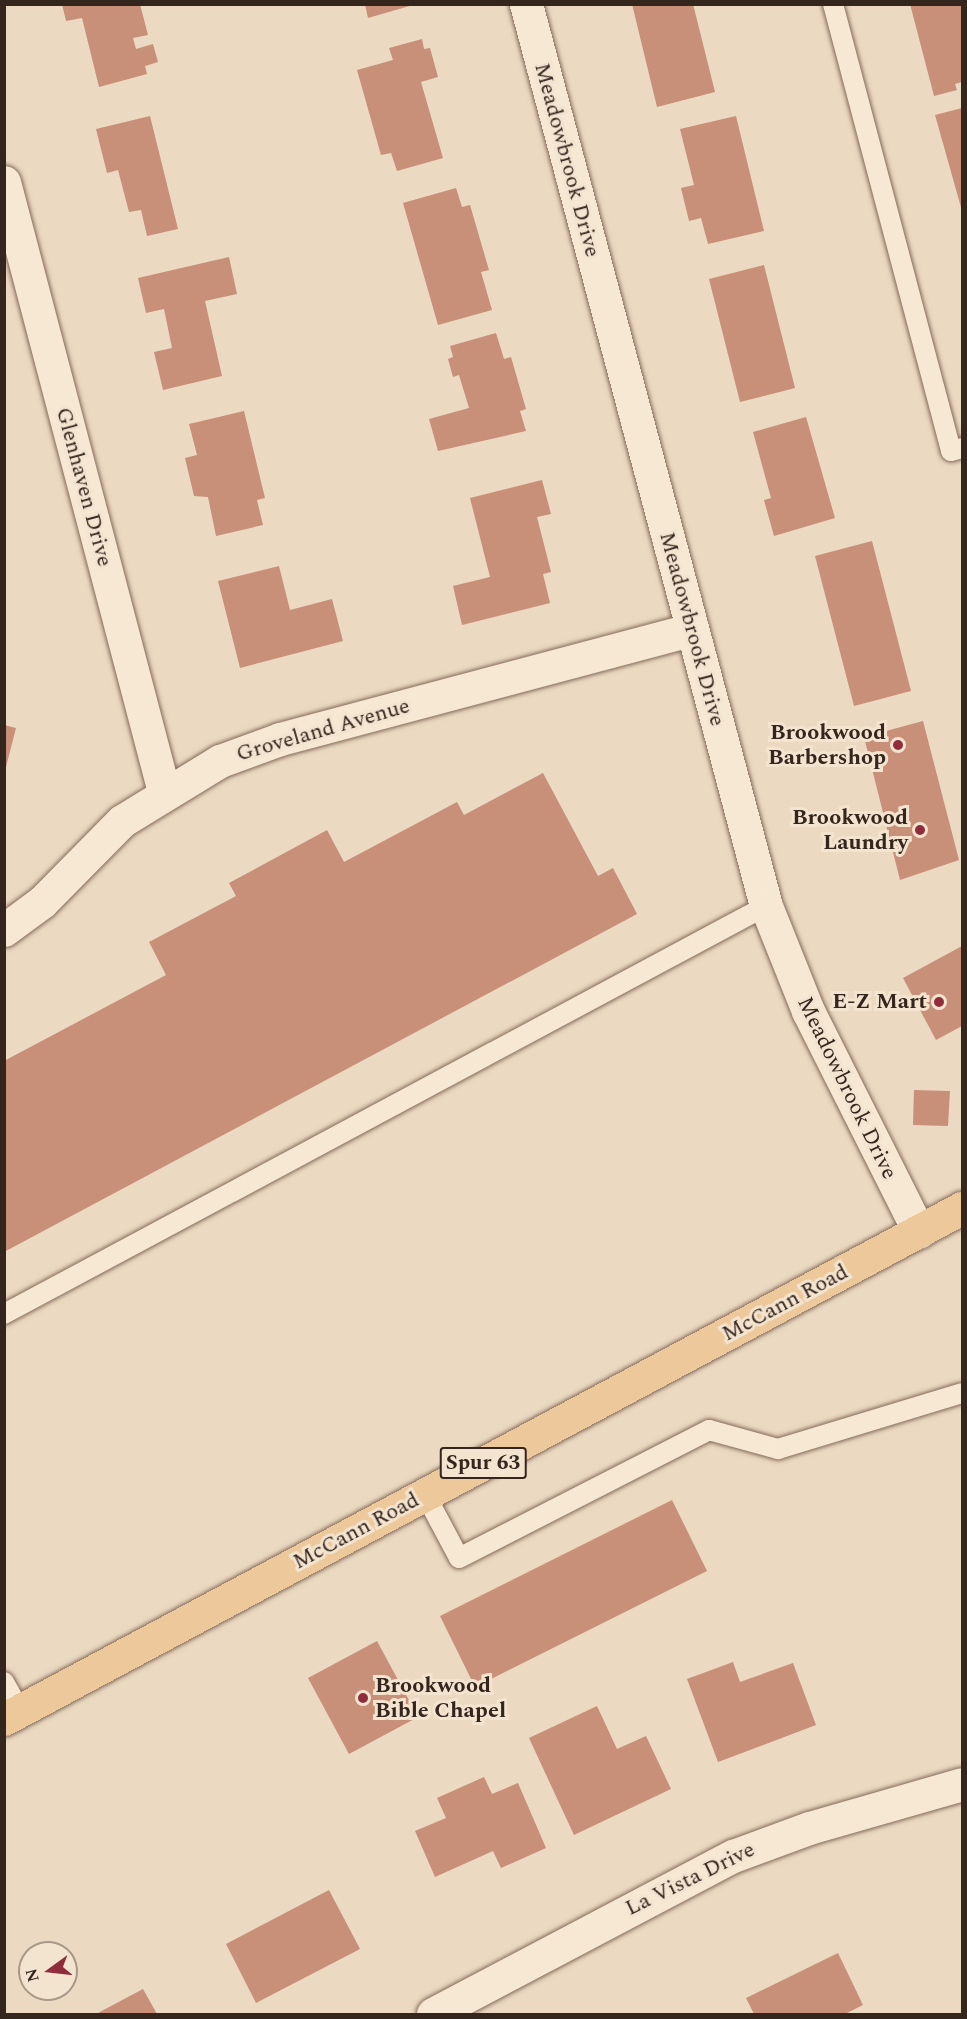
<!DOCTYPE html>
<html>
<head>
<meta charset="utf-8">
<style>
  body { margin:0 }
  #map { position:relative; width:967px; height:2019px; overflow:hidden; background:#ebd9c1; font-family:Spectral,serif }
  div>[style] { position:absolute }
  .building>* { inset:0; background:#c88f79 }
  .roads { filter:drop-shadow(0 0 2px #846a5a) drop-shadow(0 0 2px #846a5a) }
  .service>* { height:20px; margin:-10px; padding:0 10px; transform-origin:10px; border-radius:10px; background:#f7e8d4 }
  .minor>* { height:33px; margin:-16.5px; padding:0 16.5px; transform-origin:16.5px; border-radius:16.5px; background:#f7e8d4 }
  .primary>* { height:33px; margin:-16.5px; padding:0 16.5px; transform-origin:16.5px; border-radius:16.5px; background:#edc89b }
  .dots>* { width:16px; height:16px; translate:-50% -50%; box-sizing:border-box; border:3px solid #f3e4d0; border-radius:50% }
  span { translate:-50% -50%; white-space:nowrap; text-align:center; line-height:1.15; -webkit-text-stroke:6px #f3e4d0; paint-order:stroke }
  .shield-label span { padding:2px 4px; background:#f3e4d0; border:2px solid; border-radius:4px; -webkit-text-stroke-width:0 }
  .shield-label { font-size:21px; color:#34251d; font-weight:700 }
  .street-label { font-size:22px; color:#34251d }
  .poi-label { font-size:22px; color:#34251d; font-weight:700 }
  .right { translate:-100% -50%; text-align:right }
  .left { translate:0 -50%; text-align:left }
  .frame { position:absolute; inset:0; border:6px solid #34251d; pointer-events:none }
  .north { position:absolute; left:18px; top:1941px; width:60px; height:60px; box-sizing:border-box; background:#f3e4d0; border:2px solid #a79888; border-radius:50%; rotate:255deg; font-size:16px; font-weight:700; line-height:24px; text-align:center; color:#34251d }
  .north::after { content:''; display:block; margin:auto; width:21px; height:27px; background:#8f2d3b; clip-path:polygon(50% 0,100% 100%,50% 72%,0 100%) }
</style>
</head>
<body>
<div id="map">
  <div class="building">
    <div style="clip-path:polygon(62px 4px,140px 4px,148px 35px,133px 38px,136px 49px,153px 44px,158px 62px,145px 66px,147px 74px,99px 87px,82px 18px,66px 21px)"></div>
    <div style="clip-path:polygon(365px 4px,413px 4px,413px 5px,368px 18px)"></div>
    <div style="clip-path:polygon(632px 4px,693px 4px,715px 92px,657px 107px)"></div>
    <div style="clip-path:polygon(910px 4px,962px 4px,962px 82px,955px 84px,957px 90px,934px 96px)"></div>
    <div style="clip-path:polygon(422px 39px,424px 49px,430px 48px,438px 77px,421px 82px,443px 158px,397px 171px,391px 153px,381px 155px,357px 70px,393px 60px,389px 48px)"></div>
    <div style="clip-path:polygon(962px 108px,962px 211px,935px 115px)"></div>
    <div style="clip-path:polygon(150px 116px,178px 229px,147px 236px,141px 210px,129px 212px,118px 170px,107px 173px,96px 129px)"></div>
    <div style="clip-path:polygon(736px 116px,764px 231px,708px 244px,701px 218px,689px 221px,681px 188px,694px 185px,680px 129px)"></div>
    <div style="clip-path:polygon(456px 188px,462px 207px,470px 205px,489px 270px,481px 272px,492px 310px,438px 325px,403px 203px)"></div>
    <div style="clip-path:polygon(229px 257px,237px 294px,205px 301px,222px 376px,163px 390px,154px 352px,172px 348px,164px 309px,146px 313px,138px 278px)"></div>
    <div style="clip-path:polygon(764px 265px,795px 388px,740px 402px,709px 279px)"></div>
    <div style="clip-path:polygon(496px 333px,504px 359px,511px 357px,526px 409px,520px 411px,526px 431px,438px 451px,429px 419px,469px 408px,459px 375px,453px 377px,448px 359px,453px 357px,450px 346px)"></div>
    <div style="clip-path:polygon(244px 411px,265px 498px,257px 500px,263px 525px,216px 536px,208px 497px,194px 496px,185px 458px,197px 455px,189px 424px)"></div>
    <div style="clip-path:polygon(806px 417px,835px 518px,774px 536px,764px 500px,771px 498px,753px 432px)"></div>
    <div style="clip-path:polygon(542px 480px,551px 514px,537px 517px,551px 572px,543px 574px,550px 603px,462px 625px,453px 586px,490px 577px,470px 498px)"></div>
    <div style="clip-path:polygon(872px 541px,911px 691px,854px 706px,815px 556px)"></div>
    <div style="clip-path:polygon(279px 566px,290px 610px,332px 599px,343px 641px,240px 668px,218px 581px)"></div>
    <div style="clip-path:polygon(923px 721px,959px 860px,900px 880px,864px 737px)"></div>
    <div style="clip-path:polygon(4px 725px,16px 728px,5px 771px,4px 771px)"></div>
    <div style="clip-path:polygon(543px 773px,598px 876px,613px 868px,637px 914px,4px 1252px,4px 1061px,166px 975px,149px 942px,236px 896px,229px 883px,327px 830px,344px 862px,457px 802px,464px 815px)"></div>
    <div style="clip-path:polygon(962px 946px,962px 1026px,936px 1040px,903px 978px)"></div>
    <div style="clip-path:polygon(914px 1090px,950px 1091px,948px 1126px,913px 1125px)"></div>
    <div style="clip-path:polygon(672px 1500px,707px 1571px,475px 1687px,440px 1616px)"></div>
    <div style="clip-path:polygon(377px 1641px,418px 1717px,349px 1754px,308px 1678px)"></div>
    <div style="clip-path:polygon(733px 1662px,740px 1682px,793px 1663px,816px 1725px,718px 1762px,687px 1679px)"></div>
    <div style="clip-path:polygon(597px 1706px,617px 1749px,646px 1736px,671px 1789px,574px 1835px,529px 1738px)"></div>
    <div style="clip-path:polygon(484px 1777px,492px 1794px,518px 1783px,546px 1848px,501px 1868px,493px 1851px,435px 1877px,415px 1831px,446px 1818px,437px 1798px)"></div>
    <div style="clip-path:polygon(329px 1890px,360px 1949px,256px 2003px,226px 1944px)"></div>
    <div style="clip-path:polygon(838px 1953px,863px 2005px,845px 2014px,754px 2014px,746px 1998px)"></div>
    <div style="clip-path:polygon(143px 1989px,157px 2014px,96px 2014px)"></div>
  </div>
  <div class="roads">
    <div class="service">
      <div style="left:833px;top:4px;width:462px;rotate:75.2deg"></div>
      <div style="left:951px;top:451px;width:11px;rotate:-15deg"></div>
      <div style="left:4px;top:1314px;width:864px;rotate:-28.17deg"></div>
      <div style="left:425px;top:1494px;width:72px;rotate:62deg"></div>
      <div style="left:459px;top:1558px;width:281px;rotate:-27.1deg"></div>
      <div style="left:709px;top:1430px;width:72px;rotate:15.4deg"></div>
      <div style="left:778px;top:1449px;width:192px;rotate:-16.9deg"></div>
      <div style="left:4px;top:1682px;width:33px;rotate:61deg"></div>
    </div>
    <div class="minor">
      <div style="left:526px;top:4px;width:933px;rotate:75.1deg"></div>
      <div style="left:766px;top:906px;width:113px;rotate:68.2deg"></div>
      <div style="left:808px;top:1011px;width:247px;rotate:63.3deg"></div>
      <div style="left:4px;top:182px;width:631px;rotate:75.3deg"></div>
      <div style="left:4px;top:930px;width:47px;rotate:-36.4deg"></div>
      <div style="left:42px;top:902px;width:114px;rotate:-45.4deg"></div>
      <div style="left:122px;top:821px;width:115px;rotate:-31.5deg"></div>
      <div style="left:220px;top:761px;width:64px;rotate:-20.1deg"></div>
      <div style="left:280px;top:739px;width:426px;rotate:-14.9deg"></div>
      <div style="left:433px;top:2014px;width:339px;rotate:-27.8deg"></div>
      <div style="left:733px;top:1856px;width:81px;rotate:-20.2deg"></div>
      <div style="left:809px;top:1828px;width:159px;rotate:-16deg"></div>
    </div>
    <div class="primary">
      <div style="left:4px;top:1719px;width:1086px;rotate:-28.08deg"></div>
    </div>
  </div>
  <div class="dots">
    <div style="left:898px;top:745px;background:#8f2d3b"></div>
    <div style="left:920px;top:830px;background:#8f2d3b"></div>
    <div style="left:939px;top:1002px;background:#8f2d3b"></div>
    <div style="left:363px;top:1698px;background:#8f2d3b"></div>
  </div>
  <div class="shield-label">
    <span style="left:483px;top:1463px">Spur 63</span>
  </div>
  <div class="street-label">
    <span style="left:567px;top:160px;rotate:75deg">Meadowbrook Drive</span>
    <span style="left:84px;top:487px;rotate:75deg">Glenhaven Drive</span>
    <span style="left:692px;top:629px;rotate:75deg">Meadowbrook Drive</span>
    <span style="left:323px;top:730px;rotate:-16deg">Groveland Avenue</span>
    <span style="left:847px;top:1088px;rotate:64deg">Meadowbrook Drive</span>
    <span style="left:785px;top:1303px;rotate:-28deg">McCann Road</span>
    <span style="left:356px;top:1531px;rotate:-28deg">McCann Road</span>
    <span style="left:690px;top:1879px;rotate:-26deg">La Vista Drive</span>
  </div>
  <div class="poi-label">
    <span class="right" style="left:886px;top:745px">Brookwood<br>Barbershop</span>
    <span class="right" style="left:908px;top:830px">Brookwood<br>Laundry</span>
    <span class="right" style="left:927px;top:1002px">E-Z Mart</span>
    <span class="left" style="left:375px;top:1698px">Brookwood<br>Bible Chapel</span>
  </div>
  <div class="frame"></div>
  <div class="north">N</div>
</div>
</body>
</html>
